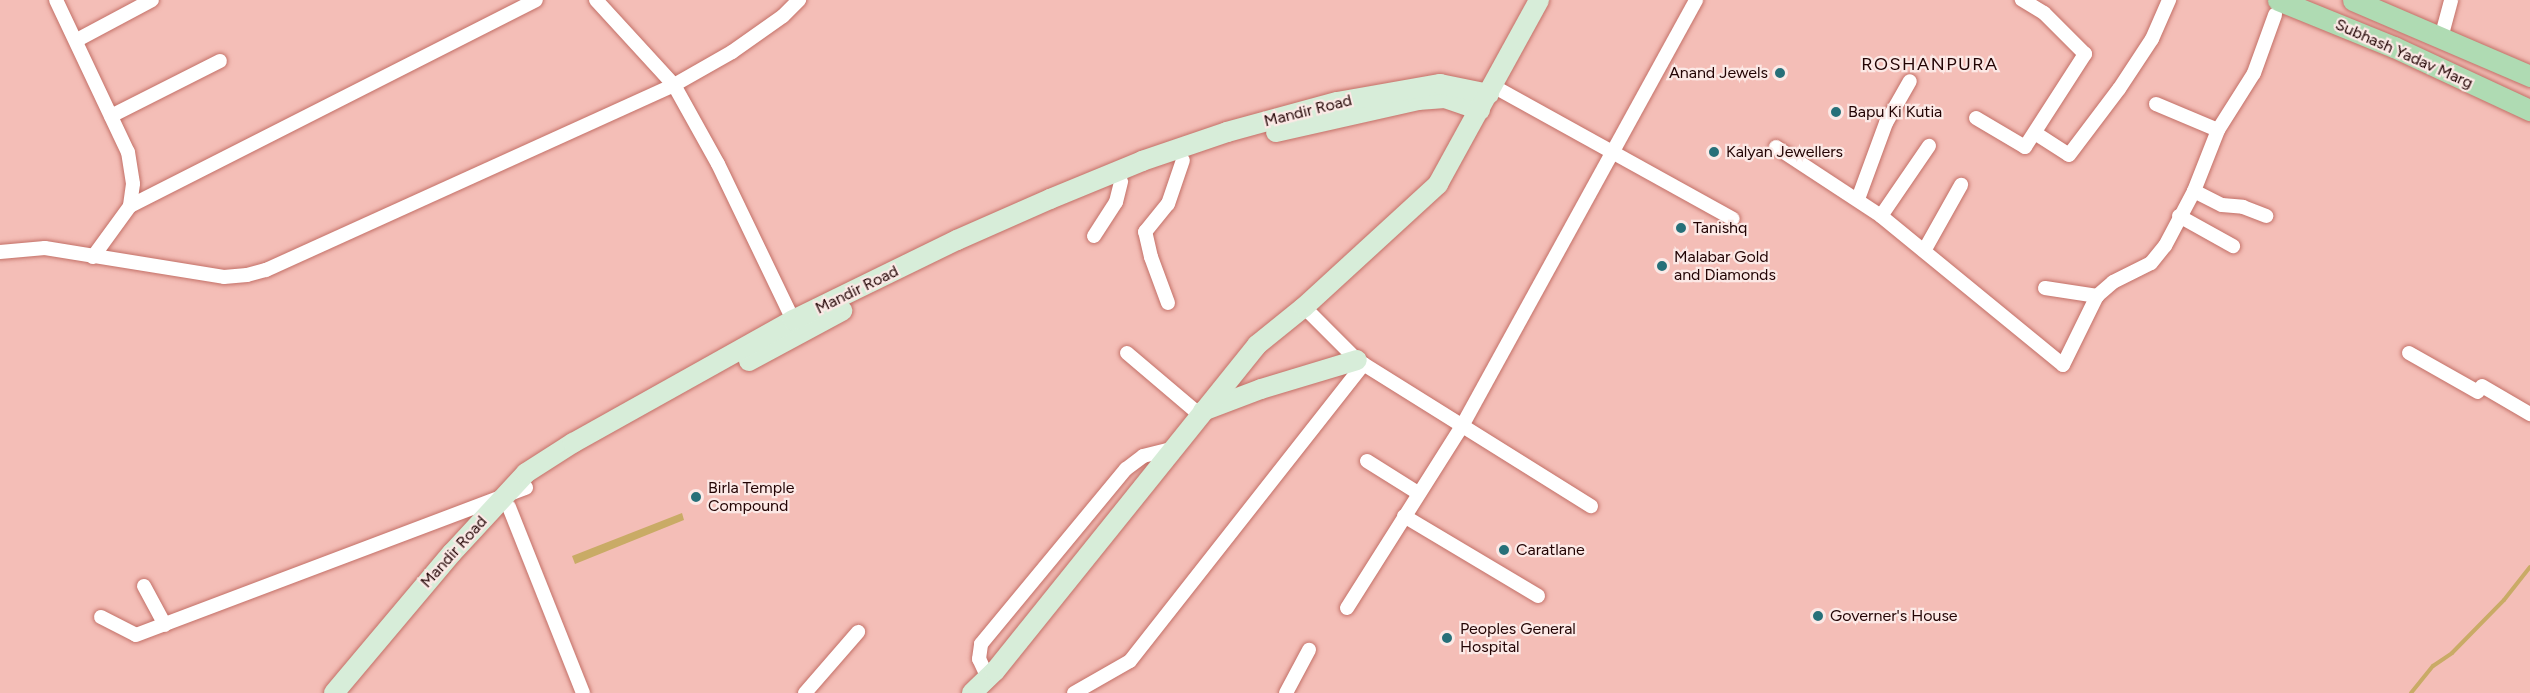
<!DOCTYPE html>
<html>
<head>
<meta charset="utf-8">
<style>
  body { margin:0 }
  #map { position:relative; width:2530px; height:693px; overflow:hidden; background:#f4beb7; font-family:Figtree,sans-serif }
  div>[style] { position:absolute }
  .water>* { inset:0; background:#c9ab66 }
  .stream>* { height:4px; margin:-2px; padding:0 2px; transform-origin:2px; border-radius:2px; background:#c9ab66 }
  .roads { filter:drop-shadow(0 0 2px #c37067) drop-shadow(0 0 2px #c37067) }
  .street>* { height:14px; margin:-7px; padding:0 7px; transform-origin:7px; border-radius:7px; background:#fff }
  .secondary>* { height:20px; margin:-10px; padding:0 10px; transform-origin:10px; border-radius:10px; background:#d7edd9 }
  .primary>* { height:21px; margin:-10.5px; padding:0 10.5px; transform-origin:10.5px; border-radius:10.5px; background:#afdbb3 }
  .dots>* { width:16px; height:16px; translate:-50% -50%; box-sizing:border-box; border:3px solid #fce9e6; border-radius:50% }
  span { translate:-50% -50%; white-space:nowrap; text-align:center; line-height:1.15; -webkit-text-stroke:4.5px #fce9e6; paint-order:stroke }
  .street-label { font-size:16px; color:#220404 }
  .poi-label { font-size:16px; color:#220404 }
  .right { translate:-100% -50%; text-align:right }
  .left { translate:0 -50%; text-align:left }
  .neighbourhood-label { font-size:18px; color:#220404; letter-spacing:1.5px }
</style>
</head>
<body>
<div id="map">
  <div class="water">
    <div style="clip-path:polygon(682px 513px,684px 520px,575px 564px,572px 556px)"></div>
  </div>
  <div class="stream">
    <div style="left:2411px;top:693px;width:35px;rotate:-51deg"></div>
    <div style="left:2433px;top:666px;width:23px;rotate:-34deg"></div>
    <div style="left:2452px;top:653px;width:74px;rotate:-45.5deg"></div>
    <div style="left:2504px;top:600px;width:42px;rotate:-51.8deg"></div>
  </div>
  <div class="roads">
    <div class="street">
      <div style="left:56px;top:0;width:168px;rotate:64.7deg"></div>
      <div style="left:128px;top:152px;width:32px;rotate:81deg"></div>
      <div style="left:133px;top:184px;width:22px;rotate:98deg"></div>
      <div style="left:130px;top:206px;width:63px;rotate:126deg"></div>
      <div style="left:596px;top:0;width:115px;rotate:47.5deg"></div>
      <div style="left:674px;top:85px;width:90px;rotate:60.9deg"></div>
      <div style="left:718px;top:164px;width:173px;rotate:64.3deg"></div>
      <div style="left:2441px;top:38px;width:39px;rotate:-75deg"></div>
      <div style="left:77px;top:40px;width:85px;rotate:-28.1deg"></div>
      <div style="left:1493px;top:86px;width:274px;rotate:29deg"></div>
      <div style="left:2156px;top:104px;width:67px;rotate:22.8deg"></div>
      <div style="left:111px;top:116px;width:122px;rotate:-26.8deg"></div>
      <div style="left:1976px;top:118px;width:57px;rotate:30.6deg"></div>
      <div style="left:2025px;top:147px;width:111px;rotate:-57.2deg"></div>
      <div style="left:2085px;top:54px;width:58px;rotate:-135deg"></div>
      <div style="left:2044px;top:13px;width:26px;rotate:-149deg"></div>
      <div style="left:2035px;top:133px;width:40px;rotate:32.9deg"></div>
      <div style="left:2069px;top:155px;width:83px;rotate:-52.9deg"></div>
      <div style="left:2119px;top:89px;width:60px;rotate:-56.6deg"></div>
      <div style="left:2152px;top:39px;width:43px;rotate:-66.4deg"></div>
      <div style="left:1776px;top:147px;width:126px;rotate:33.3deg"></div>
      <div style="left:1881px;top:216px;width:235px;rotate:39.3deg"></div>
      <div style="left:2063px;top:365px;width:77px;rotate:-63.8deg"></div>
      <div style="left:2097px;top:296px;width:21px;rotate:-41deg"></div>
      <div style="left:2113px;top:282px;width:42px;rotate:-26.6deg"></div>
      <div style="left:2151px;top:263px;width:22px;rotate:-51deg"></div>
      <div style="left:2165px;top:246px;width:62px;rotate:-62.2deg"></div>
      <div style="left:2194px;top:191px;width:66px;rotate:-68.5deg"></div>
      <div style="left:2218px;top:130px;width:67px;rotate:-57.7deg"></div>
      <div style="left:2254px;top:73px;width:62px;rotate:-70.1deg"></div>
      <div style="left:2194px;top:191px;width:31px;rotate:27deg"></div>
      <div style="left:2222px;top:205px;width:21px;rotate:5deg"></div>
      <div style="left:2243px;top:207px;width:25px;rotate:21deg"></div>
      <div style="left:1858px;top:199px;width:81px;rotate:-69.8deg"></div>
      <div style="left:1886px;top:123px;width:48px;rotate:-60.3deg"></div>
      <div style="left:130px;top:206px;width:455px;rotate:-26.9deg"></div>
      <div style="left:1881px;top:216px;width:85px;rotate:-55.6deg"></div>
      <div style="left:2179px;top:216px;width:62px;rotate:29.1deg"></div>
      <div style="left:1094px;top:236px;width:40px;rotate:-57.1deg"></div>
      <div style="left:1116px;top:202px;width:21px;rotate:-76deg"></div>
      <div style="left:1924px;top:251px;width:76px;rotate:-60.7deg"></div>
      <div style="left:0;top:252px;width:45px;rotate:-5.1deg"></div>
      <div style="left:45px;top:248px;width:181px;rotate:9.2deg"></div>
      <div style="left:224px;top:277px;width:23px;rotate:-5deg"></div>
      <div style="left:247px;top:275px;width:20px;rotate:-15deg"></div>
      <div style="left:266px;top:270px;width:448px;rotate:-24.4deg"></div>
      <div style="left:674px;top:85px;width:67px;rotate:-29.6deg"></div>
      <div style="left:732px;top:52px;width:62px;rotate:-35.2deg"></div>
      <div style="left:783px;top:16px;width:23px;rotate:-45deg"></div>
      <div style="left:2045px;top:288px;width:53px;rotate:8.7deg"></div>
      <div style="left:1168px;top:303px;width:49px;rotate:-110.3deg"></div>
      <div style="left:1151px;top:257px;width:26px;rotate:-103deg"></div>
      <div style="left:1145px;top:232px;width:36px;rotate:-51deg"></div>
      <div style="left:1168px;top:204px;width:46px;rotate:-71.2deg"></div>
      <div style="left:1304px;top:307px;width:75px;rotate:45deg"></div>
      <div style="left:1357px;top:360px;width:276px;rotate:32deg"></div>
      <div style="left:1127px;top:353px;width:96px;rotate:40.3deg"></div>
      <div style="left:2409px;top:353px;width:79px;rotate:29.5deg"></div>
      <div style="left:2482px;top:386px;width:56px;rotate:30.3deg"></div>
      <div style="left:1367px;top:461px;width:60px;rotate:32.1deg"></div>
      <div style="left:509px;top:507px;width:200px;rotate:68.3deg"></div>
      <div style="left:1404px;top:516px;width:156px;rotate:30.8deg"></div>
      <div style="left:144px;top:586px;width:44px;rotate:61.7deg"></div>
      <div style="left:1347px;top:608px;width:215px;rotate:-57.7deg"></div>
      <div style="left:1462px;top:426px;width:486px;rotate:-61.2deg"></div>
      <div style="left:101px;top:617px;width:39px;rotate:27deg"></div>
      <div style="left:136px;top:635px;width:417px;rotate:-20.7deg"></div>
      <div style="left:988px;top:678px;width:21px;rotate:-115deg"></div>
      <div style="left:979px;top:659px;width:15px;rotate:-82deg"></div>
      <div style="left:981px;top:644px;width:227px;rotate:-50.4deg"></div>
      <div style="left:1126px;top:469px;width:21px;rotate:-37deg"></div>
      <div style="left:1143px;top:456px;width:32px;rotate:-14deg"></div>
      <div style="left:805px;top:693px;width:81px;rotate:-49deg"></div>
      <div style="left:1074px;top:693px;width:64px;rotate:-29.7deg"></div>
      <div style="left:1130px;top:661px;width:378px;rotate:-51.8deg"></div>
      <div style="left:1286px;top:693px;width:49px;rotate:-61.9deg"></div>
    </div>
    <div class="secondary">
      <div style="left:1276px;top:132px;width:146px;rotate:-12.7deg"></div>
      <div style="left:1418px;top:100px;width:27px;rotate:-4deg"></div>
      <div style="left:1445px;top:98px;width:37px;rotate:19deg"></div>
      <div style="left:749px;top:361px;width:106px;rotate:-28.3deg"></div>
      <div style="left:1203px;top:411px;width:62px;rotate:-20.8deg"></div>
      <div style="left:1261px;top:389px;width:100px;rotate:-16.8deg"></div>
      <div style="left:334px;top:693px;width:183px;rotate:-49.9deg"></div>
      <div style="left:452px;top:553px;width:109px;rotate:-47.2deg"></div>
      <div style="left:526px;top:473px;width:56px;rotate:-32.6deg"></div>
      <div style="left:573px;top:443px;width:252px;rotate:-29.2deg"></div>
      <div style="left:793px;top:320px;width:182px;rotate:-26deg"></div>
      <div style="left:957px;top:240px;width:102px;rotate:-23.8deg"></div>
      <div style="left:1050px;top:199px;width:100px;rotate:-22.4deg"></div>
      <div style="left:1142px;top:161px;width:90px;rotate:-18.8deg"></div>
      <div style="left:1227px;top:132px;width:114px;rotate:-15.3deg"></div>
      <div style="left:1337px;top:102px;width:105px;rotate:-9.9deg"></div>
      <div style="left:1440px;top:84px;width:50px;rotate:11.5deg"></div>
      <div style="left:972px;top:693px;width:32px;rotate:-44deg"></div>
      <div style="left:995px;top:671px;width:418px;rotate:-51.2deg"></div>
      <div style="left:1257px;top:345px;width:60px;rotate:-39deg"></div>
      <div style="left:1304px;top:307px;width:182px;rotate:-42.5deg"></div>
      <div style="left:1438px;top:184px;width:210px;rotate:-61.2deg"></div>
    </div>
    <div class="primary">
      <div style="left:2278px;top:0;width:125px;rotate:22.1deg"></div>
      <div style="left:2394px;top:47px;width:150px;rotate:24.9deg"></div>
      <div style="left:2353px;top:0;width:193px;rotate:23.2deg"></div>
    </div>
  </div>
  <div class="dots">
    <div style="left:1780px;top:73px;background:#277079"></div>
    <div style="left:1836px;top:112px;background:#277079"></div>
    <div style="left:1714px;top:152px;background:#277079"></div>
    <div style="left:1681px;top:228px;background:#277079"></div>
    <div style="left:1662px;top:266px;background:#277079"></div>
    <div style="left:696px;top:497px;background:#277079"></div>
    <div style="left:1504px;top:550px;background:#277079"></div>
    <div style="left:1818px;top:616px;background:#277079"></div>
    <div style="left:1447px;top:638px;background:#277079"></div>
  </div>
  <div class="street-label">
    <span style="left:2404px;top:54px;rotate:24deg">Subhash Yadav Marg</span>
    <span style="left:1308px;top:111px;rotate:-14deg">Mandir Road</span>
    <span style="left:857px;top:290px;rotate:-26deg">Mandir Road</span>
    <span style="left:454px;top:552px;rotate:-48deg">Mandir Road</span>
  </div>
  <div class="poi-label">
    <span class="right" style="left:1768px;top:73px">Anand Jewels</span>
    <span class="left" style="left:1848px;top:112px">Bapu Ki Kutia</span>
    <span class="left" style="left:1726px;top:152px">Kalyan Jewellers</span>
    <span class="left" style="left:1693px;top:228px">Tanishq</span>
    <span class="left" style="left:1674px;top:266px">Malabar Gold<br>and Diamonds</span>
    <span class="left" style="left:708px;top:497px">Birla Temple<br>Compound</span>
    <span class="left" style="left:1516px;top:550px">Caratlane</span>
    <span class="left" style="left:1830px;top:616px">Governer's House</span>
    <span class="left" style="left:1460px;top:638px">Peoples General<br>Hospital</span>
  </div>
  <div class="neighbourhood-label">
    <span style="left:1930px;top:64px">ROSHANPURA</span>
  </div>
</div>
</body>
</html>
